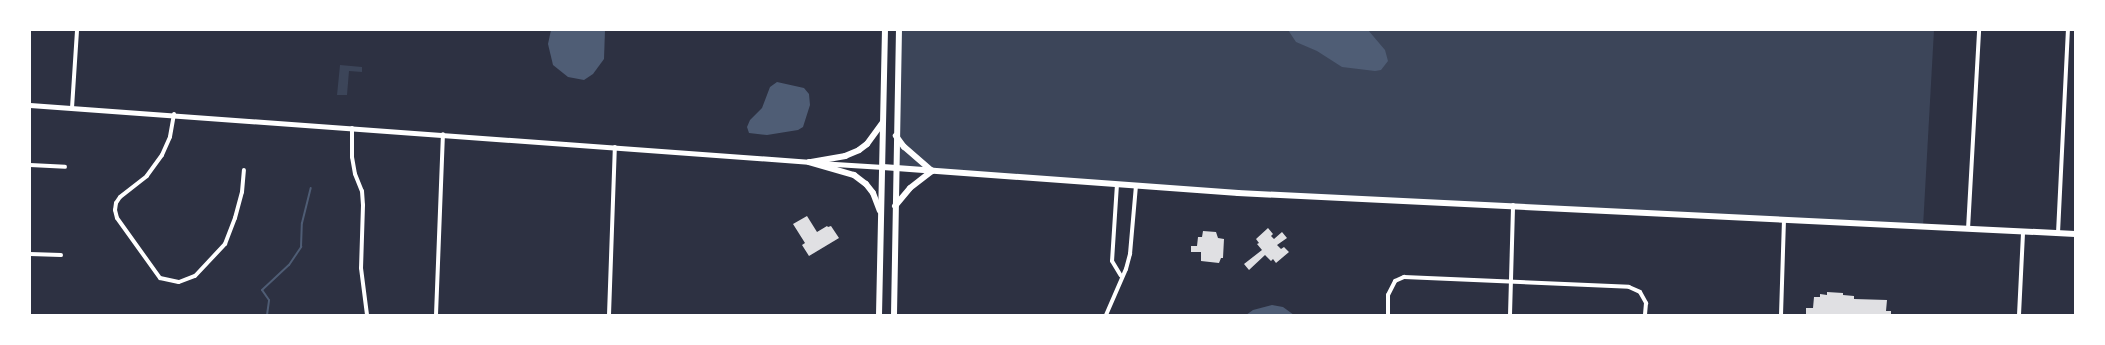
<!DOCTYPE html>
<html>
<head>
<meta charset="utf-8">
<style>
  body { margin:0 }
  #map { position:relative; width:2105px; height:345px; overflow:hidden; background:#2d3142; font-family:"Fira Sans Condensed",sans-serif }
  div>[style] { position:absolute }
  .green>* { inset:0; background:#3c4559 }
  .water>* { inset:0; background:#4f5d75 }
  .stream>* { height:2px; margin:-1px; padding:0 1px; transform-origin:1px; border-radius:1px; background:#4f5d75 }
  .building>* { inset:0; background:#e0e0e3 }
  .minor>* { height:4px; margin:-2px; padding:0 2px; transform-origin:2px; border-radius:2px; background:#fff }
  .tertiary>* { height:4.5px; margin:-2.25px; padding:0 2.25px; transform-origin:2.25px; border-radius:2.25px; background:#fff }
  .secondary>* { height:5.5px; margin:-2.75px; padding:0 2.75px; transform-origin:2.75px; border-radius:2.75px; background:#fff }
  .primary>* { height:6px; margin:-3px; padding:0 3px; transform-origin:3px; border-radius:3px; background:#fff }
  span { translate:-50% -50%; white-space:nowrap; text-align:center; line-height:1.15; -webkit-text-stroke:3.5px #fff; paint-order:stroke }
  .frame { position:absolute; inset:0; border:31px solid #fff; pointer-events:none }
</style>
</head>
<body>
<div id="map">
  <div class="green">
    <div style="clip-path:polygon(899px 30px,1934px 30px,1923px 227px,1238px 193px,895px 168px)"></div>
    <div style="clip-path:polygon(340px 65px,362px 67px,362px 72px,349px 71px,347px 95px,337px 95px)"></div>
  </div>
  <div class="water">
    <div style="clip-path:polygon(551px 30px,605px 30px,604px 59px,593px 74px,584px 80px,568px 77px,553px 65px,548px 44px)"></div>
    <div style="clip-path:polygon(1288px 30px,1368px 30px,1385px 50px,1388px 61px,1381px 70px,1375px 71px,1342px 67px,1317px 51px,1296px 42px)"></div>
    <div style="clip-path:polygon(777px 82px,804px 88px,809px 94px,810px 105px,803px 127px,798px 130px,767px 135px,749px 133px,747px 127px,750px 120px,762px 108px,770px 87px)"></div>
    <div style="clip-path:polygon(1272px 305px,1283px 307px,1294px 315px,1246px 315px,1253px 310px)"></div>
  </div>
  <div class="stream">
    <div style="left:267px;top:315px;width:15px;rotate:-82deg"></div>
    <div style="left:269px;top:300px;width:12px;rotate:-125deg"></div>
    <div style="left:262px;top:290px;width:37px;rotate:-43deg"></div>
    <div style="left:289px;top:265px;width:22px;rotate:-56deg"></div>
    <div style="left:301px;top:247px;width:24px;rotate:-88deg"></div>
    <div style="left:302px;top:223px;width:36px;rotate:-76deg"></div>
  </div>
  <div class="building">
    <div style="clip-path:polygon(807px 216px,817px 232px,827px 226px,828px 227px,831px 226px,839px 238px,809px 256px,802px 245px,805px 243px,793px 224px)"></div>
    <div style="clip-path:polygon(1268px 228px,1273px 234px,1271px 236px,1274px 239px,1282px 232px,1287px 238px,1277px 245px,1281px 249px,1284px 247px,1289px 252px,1276px 263px,1273px 259px,1271px 261px,1265px 255px,1249px 270px,1244px 264px,1262px 250px,1257px 244px,1259px 243px,1256px 239px)"></div>
    <div style="clip-path:polygon(1203px 231px,1216px 232px,1218px 238px,1224px 239px,1223px 258px,1221px 258px,1219px 263px,1201px 261px,1201px 252px,1191px 252px,1191px 246px,1197px 246px,1198px 237px,1202px 237px)"></div>
    <div style="clip-path:polygon(1827px 292px,1843px 293px,1843px 295px,1854px 296px,1854px 299px,1887px 300px,1886px 311px,1891px 311px,1891px 315px,1806px 315px,1806px 308px,1813px 308px,1814px 297px,1820px 297px,1820px 294px,1827px 295px)"></div>
  </div>
  <div class="minor">
    <div style="left:72px;top:108px;width:78px;rotate:-86.3deg"></div>
    <div style="left:174px;top:114px;width:23px;rotate:100deg"></div>
    <div style="left:170px;top:137px;width:20px;rotate:114deg"></div>
    <div style="left:162px;top:155px;width:26px;rotate:126deg"></div>
    <div style="left:147px;top:176px;width:34px;rotate:142deg"></div>
    <div style="left:120px;top:197px;width:7px;rotate:124deg"></div>
    <div style="left:116px;top:203px;width:7px;rotate:98deg"></div>
    <div style="left:115px;top:210px;width:8px;rotate:76deg"></div>
    <div style="left:117px;top:218px;width:74px;rotate:54.4deg"></div>
    <div style="left:160px;top:278px;width:19px;rotate:12deg"></div>
    <div style="left:179px;top:282px;width:17px;rotate:-21deg"></div>
    <div style="left:195px;top:276px;width:44px;rotate:-46.8deg"></div>
    <div style="left:225px;top:244px;width:28px;rotate:-69deg"></div>
    <div style="left:235px;top:218px;width:27px;rotate:-75deg"></div>
    <div style="left:242px;top:192px;width:22px;rotate:-85deg"></div>
    <div style="left:352px;top:128px;width:29px;rotate:90deg"></div>
    <div style="left:352px;top:157px;width:17px;rotate:80deg"></div>
    <div style="left:355px;top:174px;width:18px;rotate:68deg"></div>
    <div style="left:362px;top:191px;width:14px;rotate:86deg"></div>
    <div style="left:363px;top:205px;width:63px;rotate:91.8deg"></div>
    <div style="left:361px;top:268px;width:47px;rotate:82.7deg"></div>
    <div style="left:30px;top:165px;width:35px;rotate:3deg"></div>
    <div style="left:1117px;top:184px;width:77px;rotate:93.7deg"></div>
    <div style="left:1112px;top:261px;width:17px;rotate:59deg"></div>
    <div style="left:1968px;top:229px;width:199px;rotate:-86.8deg"></div>
    <div style="left:2058px;top:233px;width:203px;rotate:-87.2deg"></div>
    <div style="left:30px;top:254px;width:31px;rotate:2deg"></div>
    <div style="left:436px;top:315px;width:181px;rotate:-87.8deg"></div>
    <div style="left:609px;top:315px;width:168px;rotate:-88deg"></div>
    <div style="left:1106px;top:315px;width:50px;rotate:-66.5deg"></div>
    <div style="left:1126px;top:269px;width:16px;rotate:-75deg"></div>
    <div style="left:1130px;top:254px;width:68px;rotate:-85deg"></div>
    <div style="left:1388px;top:315px;width:20px;rotate:-90deg"></div>
    <div style="left:1388px;top:295px;width:16px;rotate:-63deg"></div>
    <div style="left:1395px;top:281px;width:10px;rotate:-24deg"></div>
    <div style="left:1404px;top:277px;width:225px;rotate:2.5deg"></div>
    <div style="left:1629px;top:287px;width:12px;rotate:24deg"></div>
    <div style="left:1640px;top:292px;width:13px;rotate:61deg"></div>
    <div style="left:1646px;top:303px;width:12px;rotate:95deg"></div>
    <div style="left:1510px;top:315px;width:110px;rotate:-88.4deg"></div>
    <div style="left:1781px;top:315px;width:95px;rotate:-88.2deg"></div>
    <div style="left:2019px;top:315px;width:83px;rotate:-87.2deg"></div>
  </div>
  <div class="tertiary">
    <div style="left:30px;top:105px;width:783px;rotate:4.17deg"></div>
    <div style="left:819px;top:163px;width:64px;rotate:3.6deg"></div>
  </div>
  <div class="secondary">
    <div style="left:883px;top:167px;width:356px;rotate:4.2deg"></div>
    <div style="left:1238px;top:193px;width:838px;rotate:2.8deg"></div>
  </div>
  <div class="primary">
    <div style="left:809px;top:162px;width:47px;rotate:16.1deg"></div>
    <div style="left:854px;top:175px;width:15px;rotate:37deg"></div>
    <div style="left:866px;top:184px;width:11px;rotate:52deg"></div>
    <div style="left:873px;top:193px;width:19px;rotate:69deg"></div>
    <div style="left:811px;top:162px;width:35px;rotate:-10deg"></div>
    <div style="left:845px;top:156px;width:15px;rotate:-23deg"></div>
    <div style="left:859px;top:150px;width:10px;rotate:-37deg"></div>
    <div style="left:867px;top:144px;width:27px;rotate:-54deg"></div>
    <div style="left:895px;top:206px;width:23px;rotate:-50deg"></div>
    <div style="left:910px;top:188px;width:28px;rotate:-38deg"></div>
    <div style="left:932px;top:171px;width:37px;rotate:-139deg"></div>
    <div style="left:904px;top:147px;width:14px;rotate:-126deg"></div>
    <div style="left:879px;top:315px;width:285px;rotate:-88.8deg"></div>
    <div style="left:894px;top:315px;width:285px;rotate:-89deg"></div>
  </div>
  <div class="frame"></div>
</div>
</body>
</html>
